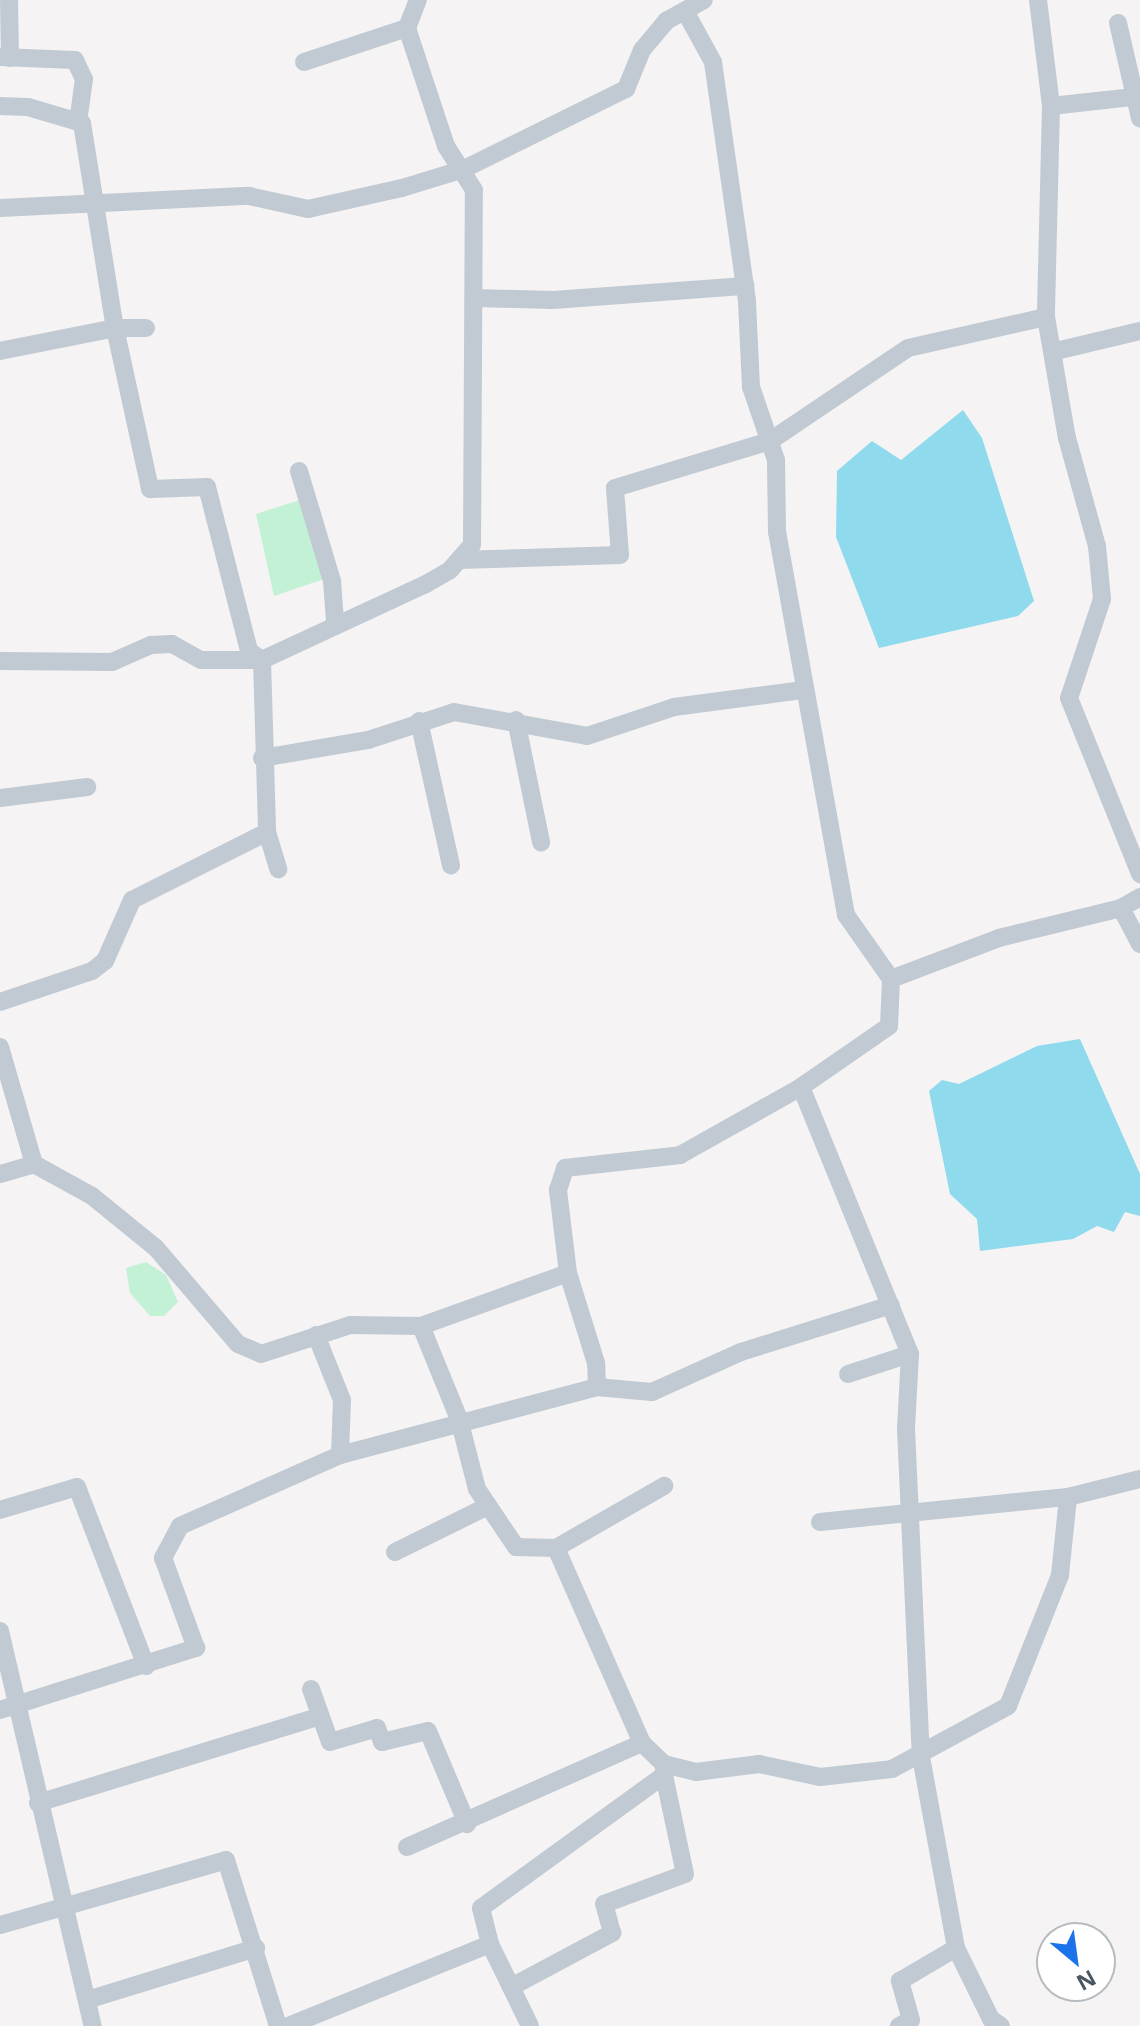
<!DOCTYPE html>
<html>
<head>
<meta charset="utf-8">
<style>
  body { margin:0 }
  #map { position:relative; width:1140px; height:2026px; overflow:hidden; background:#f5f3f3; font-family:"Noto Sans",sans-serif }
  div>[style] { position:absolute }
  .green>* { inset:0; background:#c3f1d5 }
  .water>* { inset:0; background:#90daee }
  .minor>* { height:18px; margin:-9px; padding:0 9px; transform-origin:9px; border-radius:9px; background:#c1cad2 }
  span { translate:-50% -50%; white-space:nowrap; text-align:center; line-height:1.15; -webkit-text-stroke:7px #fff; paint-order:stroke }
  .north { position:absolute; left:1036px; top:1922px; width:80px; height:80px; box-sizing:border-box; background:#fff; border:2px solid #b7bbc0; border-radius:50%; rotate:151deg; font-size:22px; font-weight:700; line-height:32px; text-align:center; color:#4a5661 }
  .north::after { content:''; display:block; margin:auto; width:28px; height:36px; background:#1a73e8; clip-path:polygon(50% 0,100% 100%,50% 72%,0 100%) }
</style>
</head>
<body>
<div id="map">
  <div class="green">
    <div style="clip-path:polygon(303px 499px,324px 579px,274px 596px,256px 514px)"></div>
    <div style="clip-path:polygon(146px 1262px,166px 1275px,178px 1302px,164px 1316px,150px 1316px,130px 1293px,126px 1268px)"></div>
  </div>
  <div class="water">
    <div style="clip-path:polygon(963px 410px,982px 438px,1034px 601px,1018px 616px,879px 648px,836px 537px,837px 471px,872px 441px,901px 460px)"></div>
    <div style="clip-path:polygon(1080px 1039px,1140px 1174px,1140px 1216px,1125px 1212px,1114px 1232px,1097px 1226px,1073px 1239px,980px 1251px,977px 1219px,950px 1194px,929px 1091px,942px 1080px,959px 1084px,1037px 1046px)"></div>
  </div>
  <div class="minor">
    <div style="left:9px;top:0;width:58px;rotate:89deg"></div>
    <div style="left:1038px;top:0;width:107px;rotate:83deg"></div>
    <div style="left:1051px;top:106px;width:211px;rotate:91.4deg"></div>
    <div style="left:1046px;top:317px;width:123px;rotate:80.2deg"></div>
    <div style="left:1067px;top:438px;width:112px;rotate:74.5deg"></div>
    <div style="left:1097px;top:546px;width:53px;rotate:84.6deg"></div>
    <div style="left:1102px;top:599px;width:104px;rotate:108.4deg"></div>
    <div style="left:1069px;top:698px;width:190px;rotate:68deg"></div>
    <div style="left:1118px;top:23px;width:98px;rotate:77deg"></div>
    <div style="left:0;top:57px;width:75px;rotate:2.3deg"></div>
    <div style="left:75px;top:60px;width:21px;rotate:65deg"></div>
    <div style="left:84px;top:79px;width:43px;rotate:97.9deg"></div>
    <div style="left:304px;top:62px;width:108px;rotate:-18.3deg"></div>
    <div style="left:0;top:106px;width:28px;rotate:2deg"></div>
    <div style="left:28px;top:107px;width:56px;rotate:16.5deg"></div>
    <div style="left:82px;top:123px;width:208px;rotate:80.9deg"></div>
    <div style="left:115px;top:328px;width:165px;rotate:77.7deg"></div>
    <div style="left:150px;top:489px;width:57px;rotate:-2deg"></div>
    <div style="left:207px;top:487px;width:169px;rotate:75.6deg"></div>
    <div style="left:249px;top:651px;width:16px;rotate:35deg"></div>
    <div style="left:1051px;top:106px;width:81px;rotate:-6.3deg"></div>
    <div style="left:0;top:208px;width:249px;rotate:-2.8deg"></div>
    <div style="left:249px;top:196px;width:60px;rotate:12.4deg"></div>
    <div style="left:308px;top:209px;width:96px;rotate:-12.6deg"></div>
    <div style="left:402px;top:188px;width:65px;rotate:-17deg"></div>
    <div style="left:464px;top:169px;width:181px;rotate:-26.3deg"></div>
    <div style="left:626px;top:89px;width:42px;rotate:-67.7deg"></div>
    <div style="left:642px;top:50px;width:38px;rotate:-50deg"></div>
    <div style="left:666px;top:21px;width:43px;rotate:-28.9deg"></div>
    <div style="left:476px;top:298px;width:77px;rotate:1.5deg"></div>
    <div style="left:553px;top:300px;width:193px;rotate:-4.2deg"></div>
    <div style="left:0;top:351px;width:117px;rotate:-11.3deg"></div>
    <div style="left:115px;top:328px;width:31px"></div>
    <div style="left:1056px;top:351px;width:86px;rotate:-13.4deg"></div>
    <div style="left:299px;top:471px;width:115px;rotate:73.3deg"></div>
    <div style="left:332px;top:581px;width:40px;rotate:85.7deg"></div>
    <div style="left:459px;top:560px;width:161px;rotate:-1.8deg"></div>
    <div style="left:620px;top:555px;width:67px;rotate:-94.3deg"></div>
    <div style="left:615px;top:488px;width:162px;rotate:-16.9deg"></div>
    <div style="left:770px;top:441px;width:166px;rotate:-34deg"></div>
    <div style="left:908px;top:348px;width:141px;rotate:-12.7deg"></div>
    <div style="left:262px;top:660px;width:172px;rotate:88.3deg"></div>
    <div style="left:267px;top:832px;width:39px;rotate:73deg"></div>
    <div style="left:0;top:661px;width:112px;rotate:0.5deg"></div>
    <div style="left:112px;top:662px;width:43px;rotate:-23.6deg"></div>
    <div style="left:151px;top:645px;width:21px;rotate:-3deg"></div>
    <div style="left:172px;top:644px;width:33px;rotate:29deg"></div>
    <div style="left:201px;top:660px;width:61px"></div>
    <div style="left:262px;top:660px;width:181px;rotate:-24.9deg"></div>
    <div style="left:426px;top:584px;width:28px;rotate:-30deg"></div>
    <div style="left:450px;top:570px;width:33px;rotate:-49deg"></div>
    <div style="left:472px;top:545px;width:355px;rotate:-89.7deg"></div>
    <div style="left:474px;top:190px;width:52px;rotate:-122.5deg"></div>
    <div style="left:446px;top:146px;width:124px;rotate:-108.3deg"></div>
    <div style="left:407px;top:28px;width:30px;rotate:-69deg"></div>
    <div style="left:516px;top:720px;width:125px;rotate:78.4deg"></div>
    <div style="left:419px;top:721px;width:148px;rotate:77.5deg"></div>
    <div style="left:262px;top:758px;width:108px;rotate:-9.6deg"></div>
    <div style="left:368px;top:740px;width:90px;rotate:-18deg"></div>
    <div style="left:454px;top:712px;width:135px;rotate:10.2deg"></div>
    <div style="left:587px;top:736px;width:92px;rotate:-18.4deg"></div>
    <div style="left:674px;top:707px;width:131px;rotate:-7.5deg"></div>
    <div style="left:0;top:798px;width:88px;rotate:-7.2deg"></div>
    <div style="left:1121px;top:908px;width:41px;rotate:62.2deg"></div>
    <div style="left:891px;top:979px;width:116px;rotate:-20.8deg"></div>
    <div style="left:999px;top:938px;width:126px;rotate:-13.8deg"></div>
    <div style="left:1121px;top:908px;width:22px;rotate:-30deg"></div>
    <div style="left:0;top:1002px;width:97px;rotate:-18.6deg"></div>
    <div style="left:92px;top:971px;width:16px;rotate:-38deg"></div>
    <div style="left:105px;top:961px;width:67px;rotate:-66.1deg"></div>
    <div style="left:132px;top:900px;width:151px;rotate:-26.7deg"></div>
    <div style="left:0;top:1047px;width:122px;rotate:73.8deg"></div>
    <div style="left:801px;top:1087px;width:288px;rotate:67.8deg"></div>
    <div style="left:910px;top:1354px;width:75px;rotate:93.1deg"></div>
    <div style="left:906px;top:1429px;width:328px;rotate:87.4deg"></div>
    <div style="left:921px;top:1757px;width:194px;rotate:79.6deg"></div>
    <div style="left:956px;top:1948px;width:79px;rotate:63.8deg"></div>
    <div style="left:991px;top:2019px;width:12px;rotate:35deg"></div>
    <div style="left:0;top:1174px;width:35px;rotate:-16deg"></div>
    <div style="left:34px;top:1164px;width:66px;rotate:28.9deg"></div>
    <div style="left:92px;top:1196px;width:82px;rotate:39.1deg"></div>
    <div style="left:156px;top:1248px;width:126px;rotate:49.5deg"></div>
    <div style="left:238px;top:1344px;width:25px;rotate:23deg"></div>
    <div style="left:261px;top:1354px;width:94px;rotate:-18deg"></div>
    <div style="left:350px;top:1325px;width:71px;rotate:0.8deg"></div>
    <div style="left:421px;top:1326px;width:100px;rotate:67.8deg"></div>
    <div style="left:459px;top:1419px;width:72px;rotate:75.6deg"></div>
    <div style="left:477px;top:1489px;width:70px;rotate:56.1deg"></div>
    <div style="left:516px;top:1547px;width:40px;rotate:1.4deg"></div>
    <div style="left:556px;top:1548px;width:213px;rotate:66.2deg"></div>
    <div style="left:642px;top:1743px;width:30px;rotate:44deg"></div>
    <div style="left:664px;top:1764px;width:33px;rotate:14deg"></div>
    <div style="left:696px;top:1772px;width:64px;rotate:-7.2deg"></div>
    <div style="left:759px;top:1764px;width:62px;rotate:12deg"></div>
    <div style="left:820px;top:1777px;width:72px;rotate:-6.3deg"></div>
    <div style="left:892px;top:1769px;width:132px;rotate:-28.5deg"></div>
    <div style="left:1008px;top:1706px;width:141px;rotate:-68.3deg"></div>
    <div style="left:1060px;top:1575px;width:78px;rotate:-84.1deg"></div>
    <div style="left:421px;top:1326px;width:156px;rotate:-19.8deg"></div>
    <div style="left:316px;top:1335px;width:70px;rotate:68.2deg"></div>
    <div style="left:342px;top:1400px;width:55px;rotate:92.1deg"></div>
    <div style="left:848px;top:1374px;width:65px;rotate:-17.9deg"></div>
    <div style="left:597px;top:1387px;width:24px;rotate:-92deg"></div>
    <div style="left:596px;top:1363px;width:94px;rotate:-107.3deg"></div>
    <div style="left:568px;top:1273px;width:84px;rotate:-96.9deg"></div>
    <div style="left:558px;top:1190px;width:23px;rotate:-72deg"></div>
    <div style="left:565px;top:1168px;width:116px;rotate:-6.4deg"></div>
    <div style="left:680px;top:1155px;width:139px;rotate:-29.3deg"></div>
    <div style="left:801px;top:1087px;width:107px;rotate:-34.7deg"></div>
    <div style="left:889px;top:1026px;width:47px;rotate:-87.6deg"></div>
    <div style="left:891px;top:979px;width:78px;rotate:-125.1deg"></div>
    <div style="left:846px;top:915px;width:389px;rotate:-100.2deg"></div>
    <div style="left:777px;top:532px;width:72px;rotate:-90.8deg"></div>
    <div style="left:776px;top:460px;width:77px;rotate:-108.9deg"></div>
    <div style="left:751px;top:387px;width:86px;rotate:-92.7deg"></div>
    <div style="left:747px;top:301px;width:241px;rotate:-98.1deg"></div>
    <div style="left:713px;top:62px;width:58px;rotate:-118.8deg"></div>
    <div style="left:0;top:1510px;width:80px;rotate:-16.6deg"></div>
    <div style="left:77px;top:1487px;width:192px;rotate:68.9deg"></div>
    <div style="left:820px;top:1522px;width:249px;rotate:-5.8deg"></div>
    <div style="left:1068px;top:1497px;width:74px;rotate:-14deg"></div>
    <div style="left:556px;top:1548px;width:125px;rotate:-29.9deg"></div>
    <div style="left:395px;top:1552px;width:104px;rotate:-26.3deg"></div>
    <div style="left:0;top:1631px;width:406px;rotate:76.8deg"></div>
    <div style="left:311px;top:1689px;width:56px;rotate:70.3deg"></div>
    <div style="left:330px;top:1742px;width:49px;rotate:-16.6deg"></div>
    <div style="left:377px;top:1728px;width:15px;rotate:70deg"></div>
    <div style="left:382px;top:1742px;width:47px;rotate:-13.4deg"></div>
    <div style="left:428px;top:1731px;width:101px;rotate:67.2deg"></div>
    <div style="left:0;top:1710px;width:206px;rotate:-17.6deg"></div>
    <div style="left:196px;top:1648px;width:96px;rotate:-110.1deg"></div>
    <div style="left:163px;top:1558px;width:36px;rotate:-62deg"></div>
    <div style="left:180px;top:1526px;width:175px;rotate:-23.9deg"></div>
    <div style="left:340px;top:1455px;width:266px;rotate:-14.8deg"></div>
    <div style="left:597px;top:1387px;width:55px;rotate:5.2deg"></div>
    <div style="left:652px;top:1392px;width:98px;rotate:-24.2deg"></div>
    <div style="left:741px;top:1352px;width:157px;rotate:-17.4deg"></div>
    <div style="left:38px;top:1803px;width:295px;rotate:-17.1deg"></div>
    <div style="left:407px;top:1847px;width:257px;rotate:-23.9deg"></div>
    <div style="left:0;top:1925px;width:235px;rotate:-16deg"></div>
    <div style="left:226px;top:1860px;width:174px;rotate:72.6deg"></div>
    <div style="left:490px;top:1944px;width:91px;rotate:64deg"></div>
    <div style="left:511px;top:1987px;width:115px;rotate:-28.1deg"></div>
    <div style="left:612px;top:1933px;width:30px;rotate:-105deg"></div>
    <div style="left:604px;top:1904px;width:86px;rotate:-20.3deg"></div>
    <div style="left:685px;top:1874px;width:101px;rotate:-102deg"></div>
    <div style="left:87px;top:2000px;width:177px;rotate:-17.1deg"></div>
    <div style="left:288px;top:2026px;width:218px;rotate:-22.1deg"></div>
    <div style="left:490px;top:1944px;width:37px;rotate:-104deg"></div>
    <div style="left:481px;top:1908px;width:226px;rotate:-36deg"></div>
    <div style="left:664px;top:1775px;width:11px;rotate:-90deg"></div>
    <div style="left:899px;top:2026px;width:13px;rotate:-27deg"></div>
    <div style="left:911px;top:2020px;width:41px;rotate:-105.8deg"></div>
    <div style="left:900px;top:1981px;width:65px;rotate:-30.5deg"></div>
  </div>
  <div class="north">N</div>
</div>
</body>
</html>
